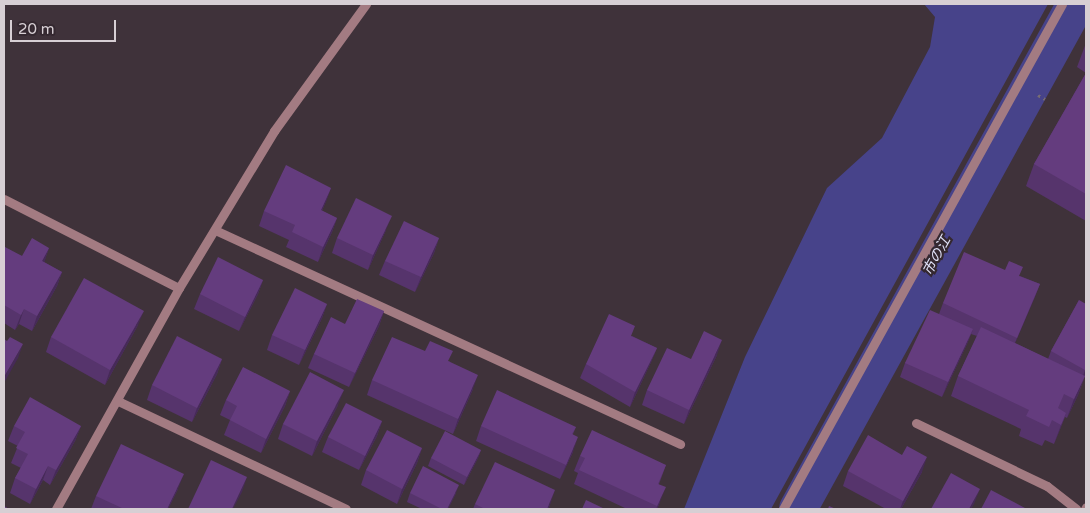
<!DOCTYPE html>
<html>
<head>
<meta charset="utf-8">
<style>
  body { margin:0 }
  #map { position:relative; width:1090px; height:513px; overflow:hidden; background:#3f323a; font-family:"Varela Round","Noto Sans JP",sans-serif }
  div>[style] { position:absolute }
  .water>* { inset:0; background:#47438a }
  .canal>* { height:38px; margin:-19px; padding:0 19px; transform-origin:19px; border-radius:19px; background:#47438a }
  .path>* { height:3px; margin-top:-1.5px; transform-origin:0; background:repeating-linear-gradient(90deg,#776c73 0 2.5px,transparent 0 6.5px) }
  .minor>* { height:9px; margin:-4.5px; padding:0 4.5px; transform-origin:4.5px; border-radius:4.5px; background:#a37b82 }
  .wall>* { inset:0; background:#56346c }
  .shaded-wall>* { inset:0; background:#462a58 }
  .building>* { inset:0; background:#643c7e }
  span { translate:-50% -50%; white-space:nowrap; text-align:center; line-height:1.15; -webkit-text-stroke:4.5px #342830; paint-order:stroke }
  .water-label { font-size:14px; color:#e1e2f8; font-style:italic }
  .frame { position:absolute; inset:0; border:5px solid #d7cfd4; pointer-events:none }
  .scale { position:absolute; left:10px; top:20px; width:106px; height:22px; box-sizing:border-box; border:2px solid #d7cfd4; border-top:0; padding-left:6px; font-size:15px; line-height:18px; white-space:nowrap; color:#d7cfd4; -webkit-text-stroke:4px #342830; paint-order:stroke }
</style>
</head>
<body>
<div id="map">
  <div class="water">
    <div style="clip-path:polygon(924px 4px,1048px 4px,771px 509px,684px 509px,745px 357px,827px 188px,882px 138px,930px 47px,935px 17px)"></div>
  </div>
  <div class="canal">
    <div style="left:798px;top:509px;width:576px;rotate:-61.17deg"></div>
  </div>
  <div class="path">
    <div style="left:1038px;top:95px;width:8px;rotate:30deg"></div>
  </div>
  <div class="minor">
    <div style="left:4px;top:199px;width:196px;rotate:27deg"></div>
    <div style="left:215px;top:230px;width:512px;rotate:24.71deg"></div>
    <div style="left:118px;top:401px;width:252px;rotate:25.3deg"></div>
    <div style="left:916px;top:423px;width:145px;rotate:25.7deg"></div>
    <div style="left:1047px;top:486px;width:37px;rotate:38deg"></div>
    <div style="left:56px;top:509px;width:253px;rotate:-60.9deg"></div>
    <div style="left:179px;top:288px;width:184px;rotate:-58.8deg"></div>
    <div style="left:274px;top:131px;width:157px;rotate:-54.1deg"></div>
    <div style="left:783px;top:509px;width:577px;rotate:-61.08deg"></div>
    <div style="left:1085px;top:509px;width:2px;rotate:-63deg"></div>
  </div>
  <div class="wall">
    <div style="clip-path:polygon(1086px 43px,1086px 73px,1077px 67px)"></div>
    <div style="clip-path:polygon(1086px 73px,1086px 221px,1026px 186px,1034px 164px)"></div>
    <div style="clip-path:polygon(331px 188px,322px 211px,337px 218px,332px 232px,318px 262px,286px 247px,289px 240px,259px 226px,264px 211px)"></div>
    <div style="clip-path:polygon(386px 230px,368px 270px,332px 253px,337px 238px)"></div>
    <div style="clip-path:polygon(439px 238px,434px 253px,415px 292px,379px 275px,385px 261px)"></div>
    <div style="clip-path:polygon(4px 248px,22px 256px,49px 248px,44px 262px,62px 272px,57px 286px,32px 331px,19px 324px,15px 330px,4px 323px)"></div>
    <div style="clip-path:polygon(1020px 276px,1040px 284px,1034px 299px,1015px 343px,1048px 359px,1051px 351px,1079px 300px,1086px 373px,1078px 395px,1067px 418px,1065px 417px,1054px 444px,1045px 440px,1042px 446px,1019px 436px,1021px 429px,951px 396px,958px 376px,977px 336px,971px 334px,967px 344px,942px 397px,900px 377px,905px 363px,939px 314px,943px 303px)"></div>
    <div style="clip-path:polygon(263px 280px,258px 294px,239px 331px,194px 309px,200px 294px)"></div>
    <div style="clip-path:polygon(327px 304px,322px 318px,299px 365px,267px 350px,272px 335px)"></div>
    <div style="clip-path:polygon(384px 311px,379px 326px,349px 387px,308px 368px,314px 354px,345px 324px)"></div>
    <div style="clip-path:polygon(138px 325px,105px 385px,46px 352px,51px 337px)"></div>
    <div style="clip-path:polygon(632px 336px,657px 348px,651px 362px,630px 407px,580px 378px,586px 364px)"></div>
    <div style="clip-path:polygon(717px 355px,684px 424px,642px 405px,647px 390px,691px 359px)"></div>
    <div style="clip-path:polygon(222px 359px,217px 374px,192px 422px,147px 400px,152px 385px)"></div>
    <div style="clip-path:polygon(449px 361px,473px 389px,453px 434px,367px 395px,372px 380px)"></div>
    <div style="clip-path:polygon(290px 391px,285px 406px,261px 453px,224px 435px,230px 420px,220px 415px,226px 400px)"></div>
    <div style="clip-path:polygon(338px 405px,312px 456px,278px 439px,283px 424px)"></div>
    <div style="clip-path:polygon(382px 421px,377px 436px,359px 470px,322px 452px,328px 437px)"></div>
    <div style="clip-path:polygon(14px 426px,81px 426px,75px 441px,50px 485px,43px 480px,30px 504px,10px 493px,15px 478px,21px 468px,11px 463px,18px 446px,8px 441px)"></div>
    <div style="clip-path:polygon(481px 426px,576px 427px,573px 434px,573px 452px,560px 479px,476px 441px)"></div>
    <div style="clip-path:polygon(422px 448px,417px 463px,397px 504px,361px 485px,366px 470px)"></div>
    <div style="clip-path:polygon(481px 450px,478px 458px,464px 485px,428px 466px,431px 458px)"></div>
    <div style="clip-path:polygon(580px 456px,666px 465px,659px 484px,660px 502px,657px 509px,627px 509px,574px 484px,578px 473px,574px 471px)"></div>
    <div style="clip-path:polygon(848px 471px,922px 472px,901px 509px,886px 509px,843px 486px)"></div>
    <div style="clip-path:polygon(178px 489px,168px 509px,91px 509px,96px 496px)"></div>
    <div style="clip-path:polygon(410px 493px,456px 493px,448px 509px,422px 509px,407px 502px)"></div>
    <div style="clip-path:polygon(475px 504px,550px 505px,548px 509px,473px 509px)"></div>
  </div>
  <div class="shaded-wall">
    <div style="clip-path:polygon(331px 188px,326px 202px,315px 225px,321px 210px)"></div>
    <div style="clip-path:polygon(392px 216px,386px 230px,368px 270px,373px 255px)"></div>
    <div style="clip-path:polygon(337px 218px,332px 232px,318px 262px,323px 247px)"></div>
    <div style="clip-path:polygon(439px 238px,434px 253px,415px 292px,421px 277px)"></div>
    <div style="clip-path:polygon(49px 248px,44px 263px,42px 261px)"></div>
    <div style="clip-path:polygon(62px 272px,57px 286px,32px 331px,37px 316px)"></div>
    <div style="clip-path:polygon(263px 280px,258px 294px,239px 331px,245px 317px)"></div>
    <div style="clip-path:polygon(1040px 284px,1034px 299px,1011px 353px,1017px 338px)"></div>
    <div style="clip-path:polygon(327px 304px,322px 318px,299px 365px,305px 350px)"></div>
    <div style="clip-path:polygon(24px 309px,19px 324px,15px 330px,21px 315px)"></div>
    <div style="clip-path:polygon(144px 311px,138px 325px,105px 385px,110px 370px)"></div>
    <div style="clip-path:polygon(384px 311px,379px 326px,349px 387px,355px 373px)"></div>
    <div style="clip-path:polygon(973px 329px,967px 344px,942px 397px,948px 382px)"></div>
    <div style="clip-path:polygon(722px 340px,717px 355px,684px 424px,689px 410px)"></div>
    <div style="clip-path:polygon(23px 344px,18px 358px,4px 383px,4px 377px)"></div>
    <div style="clip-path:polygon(657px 348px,651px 362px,630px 407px,635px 392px)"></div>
    <div style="clip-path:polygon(222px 359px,217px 374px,192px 422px,197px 408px)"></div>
    <div style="clip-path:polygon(1086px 368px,1086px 373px,1080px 385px,1085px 370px)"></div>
    <div style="clip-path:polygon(478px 375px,473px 389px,453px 434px,458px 419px)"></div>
    <div style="clip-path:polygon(1085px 376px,1078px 395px,1067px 418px,1074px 399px)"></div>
    <div style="clip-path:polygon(344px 390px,338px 405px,312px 456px,317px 441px)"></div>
    <div style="clip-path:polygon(290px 391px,285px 406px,261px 453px,266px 439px)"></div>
    <div style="clip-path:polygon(1066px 413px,1059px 432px,1054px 444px,1061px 425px)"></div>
    <div style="clip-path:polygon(382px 421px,377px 436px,359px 470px,365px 456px)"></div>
    <div style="clip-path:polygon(81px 426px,75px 441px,50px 485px,56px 470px)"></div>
    <div style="clip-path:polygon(578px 437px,573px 452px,560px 479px)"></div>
    <div style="clip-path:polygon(422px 448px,417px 463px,397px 504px,402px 489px)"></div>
    <div style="clip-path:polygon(481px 450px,478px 458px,464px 485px,467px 477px)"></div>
    <div style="clip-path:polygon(927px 457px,922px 472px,901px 509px,900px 509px,903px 501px)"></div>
    <div style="clip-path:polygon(48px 466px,43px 480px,30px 504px,36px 489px)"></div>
    <div style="clip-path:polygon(184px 474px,178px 489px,168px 509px,167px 509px)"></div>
    <div style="clip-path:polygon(247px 477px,242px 492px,233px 509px,232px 509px)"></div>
    <div style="clip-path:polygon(459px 485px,456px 493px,448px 509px,447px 509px)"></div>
    <div style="clip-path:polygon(666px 487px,660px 502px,657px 509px,656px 509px)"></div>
    <div style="clip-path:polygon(980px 489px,974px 504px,971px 509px,969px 509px)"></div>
    <div style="clip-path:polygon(555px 490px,550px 505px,548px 509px,547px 509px)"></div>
  </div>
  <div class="building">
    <div style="clip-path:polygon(1086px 73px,1086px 194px,1034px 164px)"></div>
    <div style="clip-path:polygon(286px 165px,331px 188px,321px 210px,337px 218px,323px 247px,292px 232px,295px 225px,264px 211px)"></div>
    <div style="clip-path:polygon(356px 198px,392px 216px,373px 255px,337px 238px)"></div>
    <div style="clip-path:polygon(404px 221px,439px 238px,421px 277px,385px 261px)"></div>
    <div style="clip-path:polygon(32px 238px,49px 248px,42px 261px,62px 272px,37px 316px,24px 309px,21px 315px,4px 305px,4px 248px,5px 247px,22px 256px)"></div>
    <div style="clip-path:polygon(964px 252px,1005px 270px,1009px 261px,1023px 267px,1019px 276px,1040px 284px,1017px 338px,943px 303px)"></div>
    <div style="clip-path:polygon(218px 257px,263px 280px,245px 317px,200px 294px)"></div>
    <div style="clip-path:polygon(84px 278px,144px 311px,110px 370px,51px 337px)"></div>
    <div style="clip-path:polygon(295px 288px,327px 304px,305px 350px,272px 335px)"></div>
    <div style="clip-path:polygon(357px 299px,384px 311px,355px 373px,314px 354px,331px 317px,345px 324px)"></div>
    <div style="clip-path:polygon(1079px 300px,1086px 304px,1086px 368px,1085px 370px,1051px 351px)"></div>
    <div style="clip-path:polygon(930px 310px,973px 329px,948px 382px,905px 363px)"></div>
    <div style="clip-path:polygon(609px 314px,635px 326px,631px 336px,657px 348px,635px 392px,586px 364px)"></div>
    <div style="clip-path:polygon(981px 327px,1085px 376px,1074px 399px,1064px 394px,1058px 408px,1066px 413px,1061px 425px,1052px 420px,1049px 427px,1026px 416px,1029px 410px,958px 376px)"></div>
    <div style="clip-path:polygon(704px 331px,722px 340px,689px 410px,647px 390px,667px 348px,691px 359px)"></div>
    <div style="clip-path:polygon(177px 336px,222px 359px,197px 408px,152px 385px)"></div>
    <div style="clip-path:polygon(10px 337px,23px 344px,4px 377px,4px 339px,7px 341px)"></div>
    <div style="clip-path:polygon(392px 337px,425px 351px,430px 341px,453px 351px,448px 361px,478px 375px,458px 419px,372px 380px)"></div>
    <div style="clip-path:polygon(243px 367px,290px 391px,266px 439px,230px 420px,237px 406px,226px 400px)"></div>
    <div style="clip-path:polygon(310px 372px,344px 390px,317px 441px,283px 424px)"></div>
    <div style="clip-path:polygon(497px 390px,576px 427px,572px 434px,578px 437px,566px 465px,481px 426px)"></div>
    <div style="clip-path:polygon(30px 397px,81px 426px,56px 470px,48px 466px,36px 489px,15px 478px,28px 454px,16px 448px,25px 432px,14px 426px)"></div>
    <div style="clip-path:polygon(346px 403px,382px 421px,365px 456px,328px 437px)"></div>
    <div style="clip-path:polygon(387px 430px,422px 448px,402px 489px,366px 470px)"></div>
    <div style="clip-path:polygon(592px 430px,666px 465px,658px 484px,666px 487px,657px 506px,579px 470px,585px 458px,580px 456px)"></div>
    <div style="clip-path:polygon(445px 431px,481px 450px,467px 477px,431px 458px)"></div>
    <div style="clip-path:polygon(868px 435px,902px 455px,907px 446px,927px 457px,903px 501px,848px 471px)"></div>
    <div style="clip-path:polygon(121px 444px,184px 474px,167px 509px,124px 509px,96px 496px)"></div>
    <div style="clip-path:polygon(211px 460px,247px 477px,232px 509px,188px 509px)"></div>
    <div style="clip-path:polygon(495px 462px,555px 490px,547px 509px,485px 509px,475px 504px)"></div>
    <div style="clip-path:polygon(423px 466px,459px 485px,447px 509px,442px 509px,410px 493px)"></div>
    <div style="clip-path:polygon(951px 473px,980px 489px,969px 509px,931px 509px)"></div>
    <div style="clip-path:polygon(991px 490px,1025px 508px,1024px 509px,981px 509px)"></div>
    <div style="clip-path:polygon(586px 500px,605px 509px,582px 509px)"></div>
    <div style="clip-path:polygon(4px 506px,9px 509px,4px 509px)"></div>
    <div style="clip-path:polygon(829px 506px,836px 509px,828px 509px)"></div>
  </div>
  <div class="water-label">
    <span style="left:937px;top:256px;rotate:-61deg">市の江</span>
  </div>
  <div class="frame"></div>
  <div class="scale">20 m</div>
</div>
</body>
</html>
